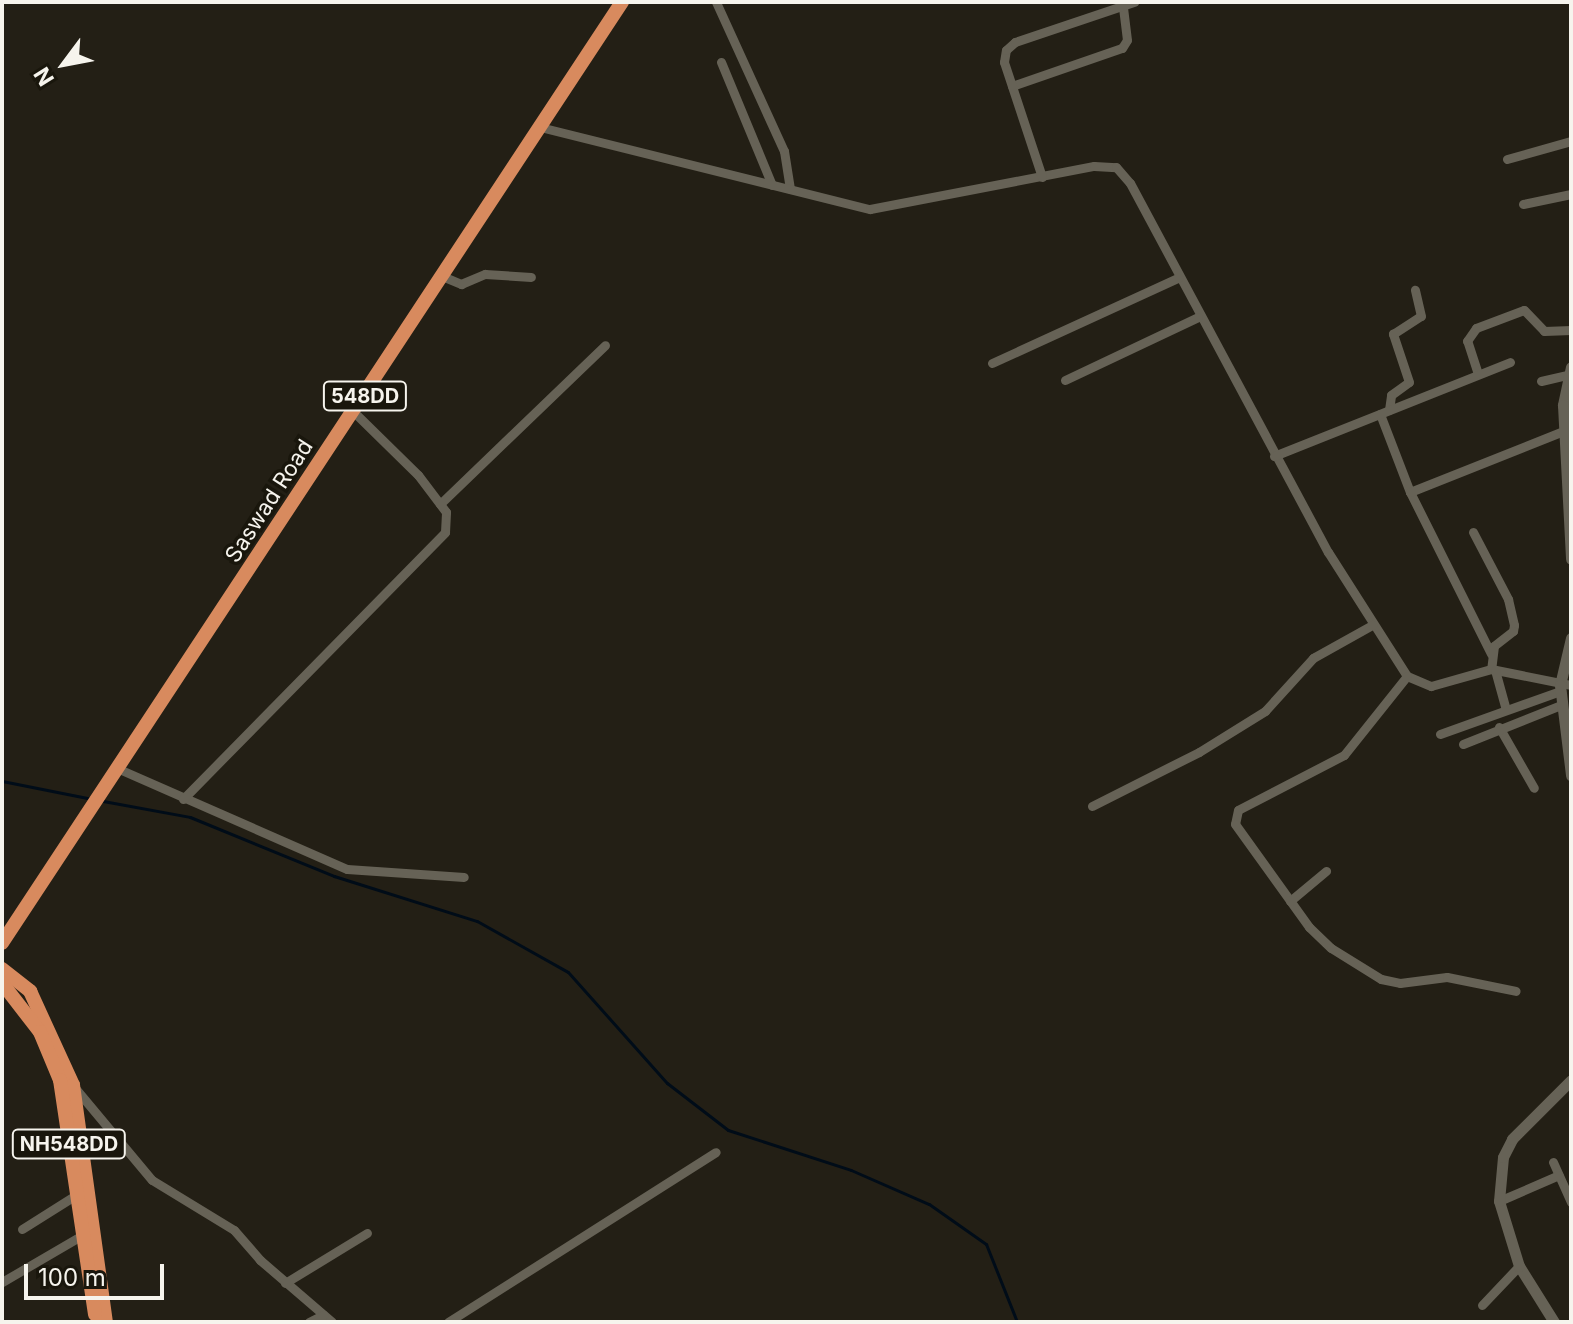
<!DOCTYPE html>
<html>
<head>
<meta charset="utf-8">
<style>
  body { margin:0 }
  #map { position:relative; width:1573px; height:1324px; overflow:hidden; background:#231f15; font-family:Inter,sans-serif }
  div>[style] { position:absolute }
  .stream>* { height:3px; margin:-1.5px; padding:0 1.5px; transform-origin:1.5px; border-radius:1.5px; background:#000c18 }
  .minor>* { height:9px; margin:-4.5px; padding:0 4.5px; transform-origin:4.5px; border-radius:4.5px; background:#666256 }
  .tertiary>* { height:11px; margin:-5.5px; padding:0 5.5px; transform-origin:5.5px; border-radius:5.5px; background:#666256 }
  .trunk>* { height:14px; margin:-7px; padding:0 7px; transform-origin:7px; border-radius:7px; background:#d88a5e }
  span { translate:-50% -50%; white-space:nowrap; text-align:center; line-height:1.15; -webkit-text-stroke:7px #19160c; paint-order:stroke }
  .shield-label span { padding:2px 6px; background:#19160c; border:2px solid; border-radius:6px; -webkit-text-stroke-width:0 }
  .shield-label { font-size:20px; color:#f6f4ed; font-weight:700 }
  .street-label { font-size:22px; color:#f6f4ed }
  .frame { position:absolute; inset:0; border:4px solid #f6f4ed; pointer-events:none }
  .north { position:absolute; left:24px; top:24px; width:80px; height:80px; -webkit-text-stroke:6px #19160c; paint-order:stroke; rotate:238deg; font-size:22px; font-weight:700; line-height:32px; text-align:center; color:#f6f4ed }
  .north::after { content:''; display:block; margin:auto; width:28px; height:36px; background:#f6f4ed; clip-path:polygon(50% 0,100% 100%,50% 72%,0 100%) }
  .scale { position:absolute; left:24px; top:1264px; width:140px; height:36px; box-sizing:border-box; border:4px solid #f6f4ed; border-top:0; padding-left:10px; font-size:24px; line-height:28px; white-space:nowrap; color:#f6f4ed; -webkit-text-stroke:6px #19160c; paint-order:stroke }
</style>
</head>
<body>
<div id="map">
  <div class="stream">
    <div style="left:2px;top:781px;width:92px;rotate:11.3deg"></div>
    <div style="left:103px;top:801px;width:88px;rotate:10.4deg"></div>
    <div style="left:190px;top:817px;width:156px;rotate:22.3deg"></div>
    <div style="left:334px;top:876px;width:150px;rotate:17.5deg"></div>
    <div style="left:477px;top:921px;width:104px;rotate:29.3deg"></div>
    <div style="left:568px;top:972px;width:149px;rotate:48.3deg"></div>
    <div style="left:667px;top:1083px;width:77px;rotate:37.6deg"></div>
    <div style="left:728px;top:1130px;width:129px;rotate:18deg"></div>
    <div style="left:851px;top:1170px;width:85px;rotate:23.6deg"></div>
    <div style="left:929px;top:1204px;width:70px;rotate:35.1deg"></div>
    <div style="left:986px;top:1244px;width:84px;rotate:68.3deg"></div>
  </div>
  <div class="minor">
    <div style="left:716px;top:2px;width:164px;rotate:65.5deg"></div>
    <div style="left:784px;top:151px;width:38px;rotate:81deg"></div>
    <div style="left:721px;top:62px;width:133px;rotate:67.5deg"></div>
    <div style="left:1012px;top:86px;width:116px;rotate:-19.1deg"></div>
    <div style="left:1122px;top:48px;width:9px;rotate:-58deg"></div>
    <div style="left:1127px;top:40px;width:34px;rotate:-97deg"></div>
    <div style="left:540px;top:127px;width:340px;rotate:14deg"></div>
    <div style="left:870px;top:209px;width:228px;rotate:-10.9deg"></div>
    <div style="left:1094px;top:166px;width:22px;rotate:3deg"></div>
    <div style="left:1116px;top:167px;width:21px;rotate:49deg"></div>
    <div style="left:1130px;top:183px;width:419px;rotate:61.8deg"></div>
    <div style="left:1328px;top:552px;width:147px;rotate:57.5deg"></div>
    <div style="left:1407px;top:676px;width:26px;rotate:23deg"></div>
    <div style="left:1431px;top:686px;width:62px;rotate:-15.8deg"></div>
    <div style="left:1491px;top:669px;width:82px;rotate:11.3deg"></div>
    <div style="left:1507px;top:159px;width:66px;rotate:-15.7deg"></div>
    <div style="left:1042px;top:177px;width:121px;rotate:-108.3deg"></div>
    <div style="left:1004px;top:62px;width:12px;rotate:-81deg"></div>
    <div style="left:1006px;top:50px;width:12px;rotate:-42deg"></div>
    <div style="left:1015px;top:42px;width:126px;rotate:-18.6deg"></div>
    <div style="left:1523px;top:204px;width:49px;rotate:-11.8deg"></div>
    <div style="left:442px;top:276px;width:21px;rotate:23deg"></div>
    <div style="left:461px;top:284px;width:26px;rotate:-23deg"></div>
    <div style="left:485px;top:274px;width:46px;rotate:3.7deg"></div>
    <div style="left:992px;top:363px;width:205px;rotate:-24.6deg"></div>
    <div style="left:1478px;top:374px;width:35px;rotate:-108deg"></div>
    <div style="left:1467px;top:341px;width:16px;rotate:-55deg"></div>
    <div style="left:1476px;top:328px;width:51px;rotate:-20.6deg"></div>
    <div style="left:1524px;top:310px;width:29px;rotate:46deg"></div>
    <div style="left:1544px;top:331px;width:27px;rotate:-2deg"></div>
    <div style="left:1065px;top:380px;width:147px;rotate:-25.3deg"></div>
    <div style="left:1541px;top:381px;width:27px;rotate:-13deg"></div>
    <div style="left:1389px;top:410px;width:15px;rotate:-82deg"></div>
    <div style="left:1391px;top:395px;width:22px;rotate:-36deg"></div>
    <div style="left:1409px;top:382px;width:51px;rotate:-108.4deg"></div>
    <div style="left:1393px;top:334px;width:33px;rotate:-33deg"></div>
    <div style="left:1421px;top:316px;width:27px;rotate:-103deg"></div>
    <div style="left:1380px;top:414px;width:84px;rotate:69deg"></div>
    <div style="left:1410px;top:492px;width:181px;rotate:63.4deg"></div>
    <div style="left:1274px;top:456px;width:254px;rotate:-21.7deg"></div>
    <div style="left:1410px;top:492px;width:165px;rotate:-21.7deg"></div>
    <div style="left:440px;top:504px;width:229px;rotate:-43.9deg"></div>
    <div style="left:1473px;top:532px;width:76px;rotate:62.4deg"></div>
    <div style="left:1508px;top:599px;width:27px;rotate:77deg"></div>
    <div style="left:1514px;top:625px;width:6px;rotate:99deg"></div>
    <div style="left:1513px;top:631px;width:24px;rotate:142deg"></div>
    <div style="left:1494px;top:646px;width:23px;rotate:97deg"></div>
    <div style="left:1495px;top:670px;width:41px;rotate:74.6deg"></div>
    <div style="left:1407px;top:676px;width:101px;rotate:128.6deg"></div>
    <div style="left:1344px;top:755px;width:119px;rotate:152.6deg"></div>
    <div style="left:1238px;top:810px;width:14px;rotate:102deg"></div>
    <div style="left:1235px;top:824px;width:127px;rotate:54.3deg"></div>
    <div style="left:1309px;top:927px;width:30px;rotate:44deg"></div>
    <div style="left:1331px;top:948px;width:59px;rotate:31.8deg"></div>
    <div style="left:1381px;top:979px;width:19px;rotate:12deg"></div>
    <div style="left:1400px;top:983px;width:47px;rotate:-7.3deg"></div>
    <div style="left:1447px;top:977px;width:70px;rotate:11.5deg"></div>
    <div style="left:1499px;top:727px;width:70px;rotate:60.2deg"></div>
    <div style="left:1440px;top:734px;width:127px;rotate:-19.7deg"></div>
    <div style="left:1463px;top:744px;width:105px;rotate:-21.7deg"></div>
    <div style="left:119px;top:769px;width:249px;rotate:23.7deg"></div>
    <div style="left:347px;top:869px;width:117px;rotate:3.9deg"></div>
    <div style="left:183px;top:799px;width:374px;rotate:-45.5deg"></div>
    <div style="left:445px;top:532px;width:20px;rotate:-87deg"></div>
    <div style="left:446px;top:512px;width:46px;rotate:-127.1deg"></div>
    <div style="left:418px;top:475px;width:90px;rotate:-135.5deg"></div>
    <div style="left:1092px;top:806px;width:120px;rotate:-26.8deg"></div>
    <div style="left:1199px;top:752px;width:78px;rotate:-31.8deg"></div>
    <div style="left:1265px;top:711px;width:72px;rotate:-47.8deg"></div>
    <div style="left:1313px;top:658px;width:68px;rotate:-29.2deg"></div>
    <div style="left:1290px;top:901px;width:47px;rotate:-39.8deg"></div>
    <div style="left:75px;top:1088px;width:120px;rotate:50.1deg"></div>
    <div style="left:152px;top:1180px;width:96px;rotate:31.4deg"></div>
    <div style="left:234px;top:1230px;width:40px;rotate:49deg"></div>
    <div style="left:260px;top:1260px;width:95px;rotate:40.7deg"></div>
    <div style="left:1553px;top:1162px;width:44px;rotate:65.8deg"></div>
    <div style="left:1499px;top:1201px;width:65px;rotate:-23.4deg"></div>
    <div style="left:22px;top:1229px;width:64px;rotate:-32.2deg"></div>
    <div style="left:2px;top:1282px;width:97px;rotate:-30.3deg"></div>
    <div style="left:285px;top:1283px;width:96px;rotate:-31.4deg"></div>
    <div style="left:1482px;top:1305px;width:54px;rotate:-46.5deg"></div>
    <div style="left:309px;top:1322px;width:16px;rotate:-27deg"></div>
    <div style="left:448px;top:1322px;width:317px;rotate:-32.4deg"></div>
  </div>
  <div class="tertiary">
    <div style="left:1571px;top:367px;width:39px;rotate:102deg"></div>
    <div style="left:1563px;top:405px;width:154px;rotate:87deg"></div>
    <div style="left:1571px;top:638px;width:48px;rotate:103.2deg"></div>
    <div style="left:1560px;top:685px;width:91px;rotate:83deg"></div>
    <div style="left:1554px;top:1322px;width:66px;rotate:-122deg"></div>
    <div style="left:1519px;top:1266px;width:68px;rotate:-107.1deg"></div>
    <div style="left:1499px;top:1201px;width:44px;rotate:-84.8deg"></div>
    <div style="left:1503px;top:1157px;width:20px;rotate:-63deg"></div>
    <div style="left:1512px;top:1139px;width:83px;rotate:-45deg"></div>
  </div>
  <div class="trunk">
    <div style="left:2px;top:943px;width:1127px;rotate:-56.62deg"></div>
    <div style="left:2px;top:969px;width:36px;rotate:38deg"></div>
    <div style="left:30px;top:991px;width:103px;rotate:65.4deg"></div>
    <div style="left:73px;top:1085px;width:239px;rotate:82.1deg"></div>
    <div style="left:2px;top:983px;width:62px;rotate:52.2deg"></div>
    <div style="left:40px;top:1032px;width:52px;rotate:67.4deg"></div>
    <div style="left:60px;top:1080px;width:237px;rotate:81.5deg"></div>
  </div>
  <div class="shield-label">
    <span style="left:365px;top:396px">548DD</span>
    <span style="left:69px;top:1144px">NH548DD</span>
  </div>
  <div class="street-label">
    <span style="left:269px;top:501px;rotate:-57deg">Saswad Road</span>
  </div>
  <div class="frame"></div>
  <div class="north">N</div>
  <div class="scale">100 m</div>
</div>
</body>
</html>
